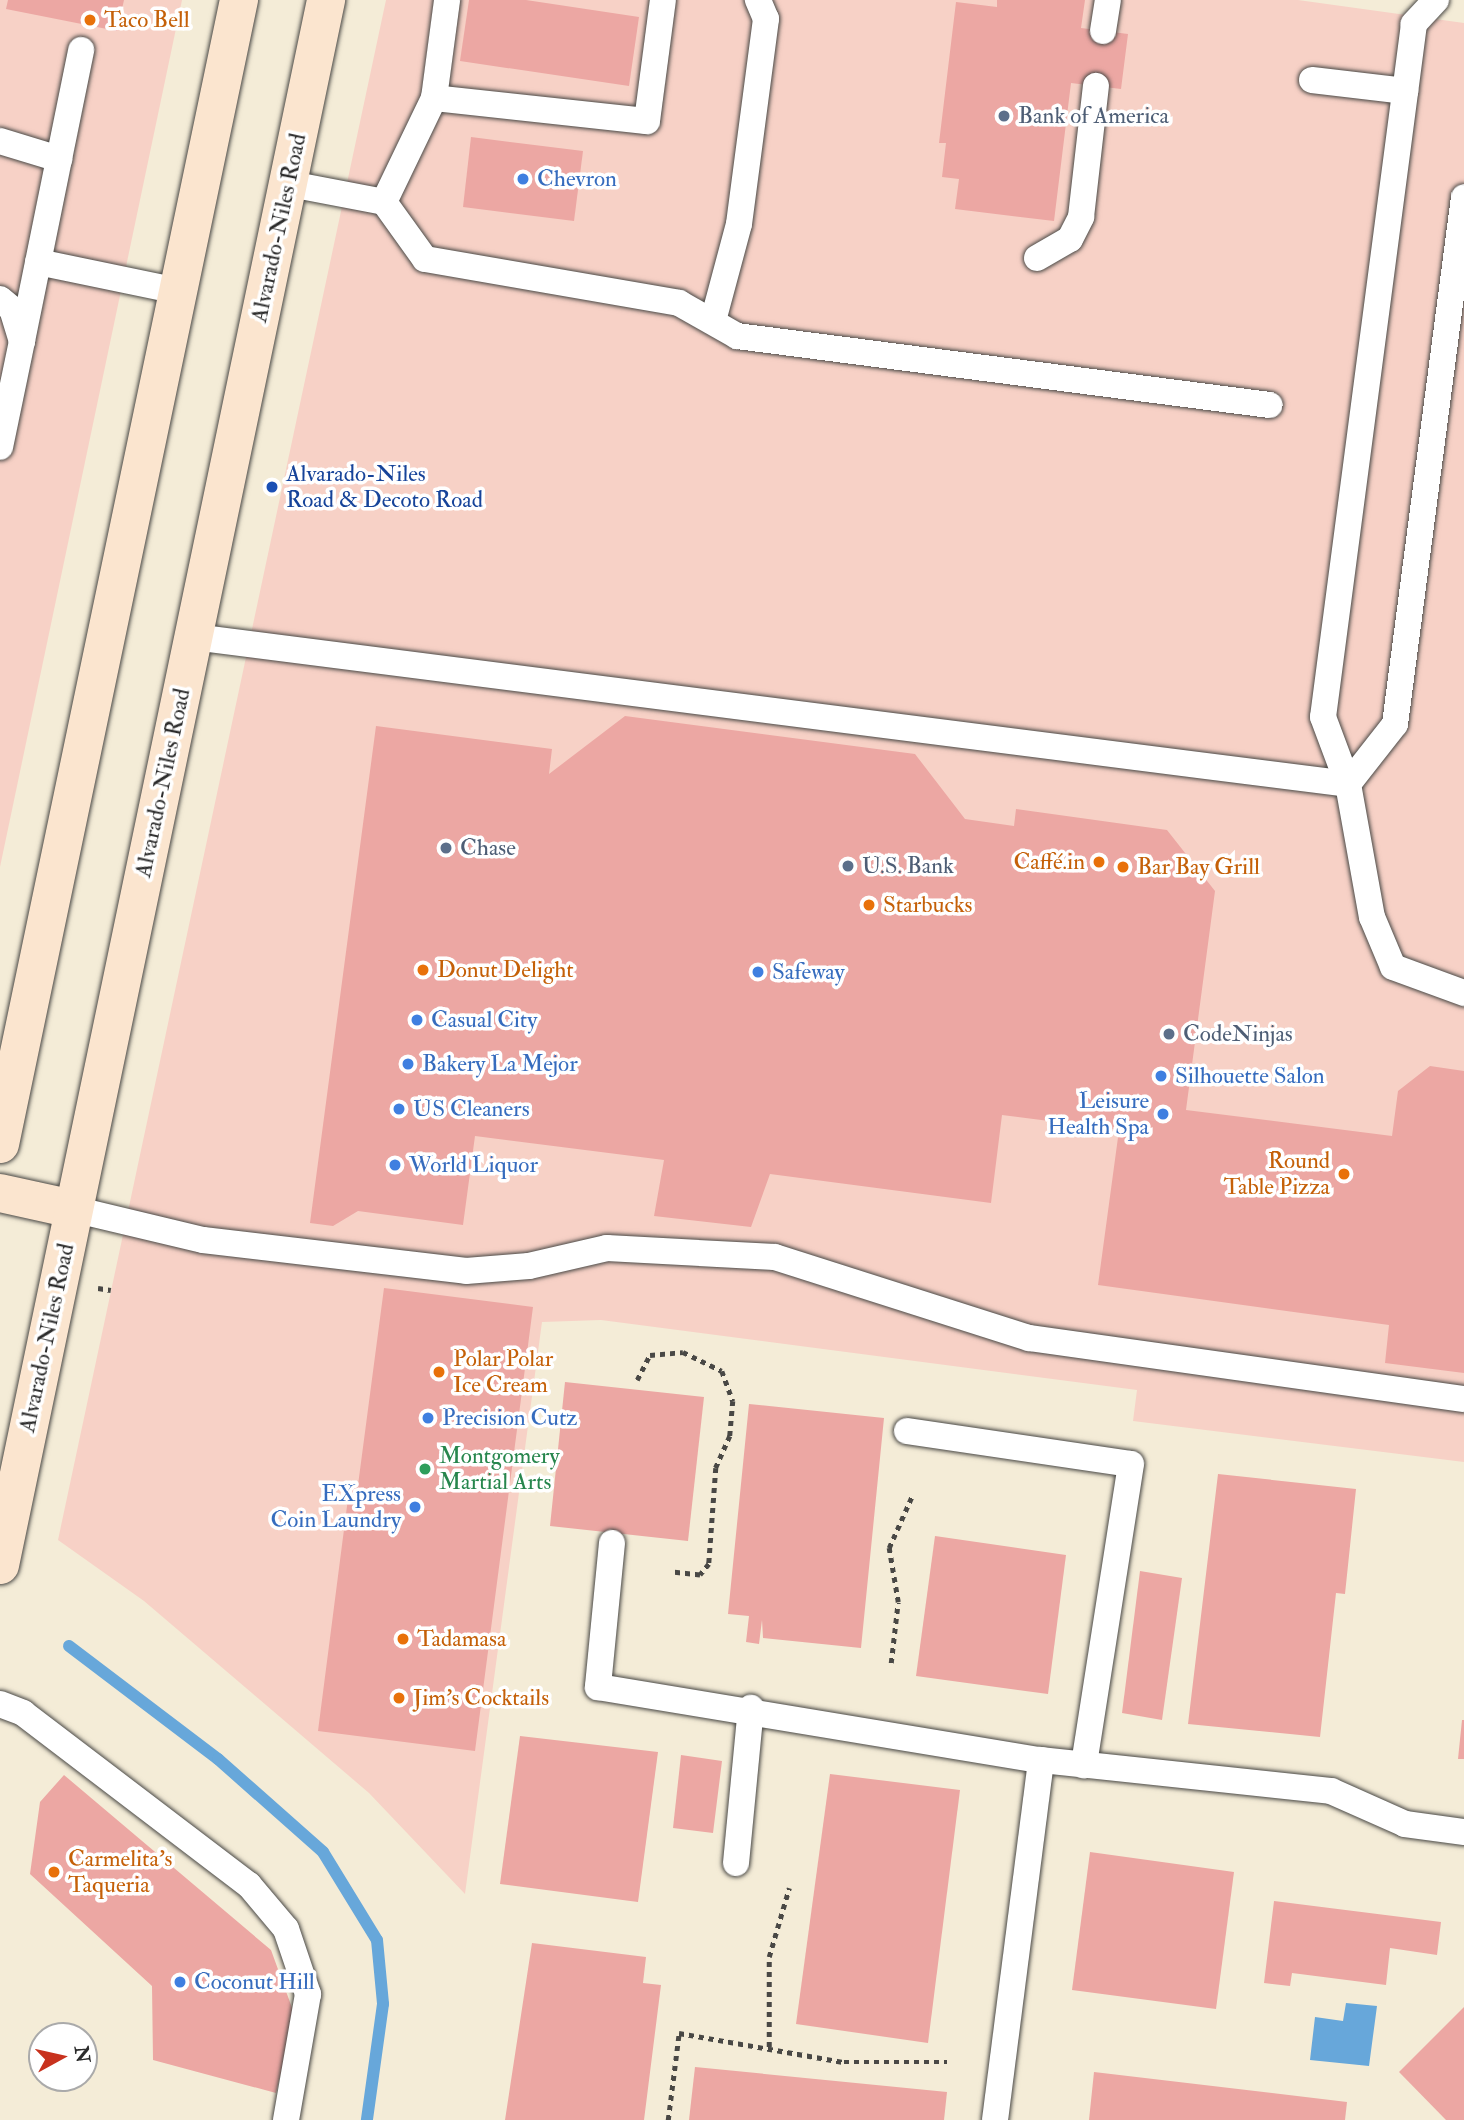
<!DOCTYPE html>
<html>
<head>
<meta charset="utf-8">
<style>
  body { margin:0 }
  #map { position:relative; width:1464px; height:2120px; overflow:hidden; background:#f4ecd7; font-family:"IM FELL Double Pica",serif }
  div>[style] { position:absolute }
  .built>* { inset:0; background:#f7d1c6 }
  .water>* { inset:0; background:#67a7da }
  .stream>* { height:12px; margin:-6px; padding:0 6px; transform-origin:6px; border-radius:6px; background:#67a7da }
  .building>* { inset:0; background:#eca7a3 }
  .path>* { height:4.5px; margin-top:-2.25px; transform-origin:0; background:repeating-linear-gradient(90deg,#494845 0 5px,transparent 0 10px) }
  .roads { filter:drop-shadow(0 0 2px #494845) drop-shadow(0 0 2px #494845) }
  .service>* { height:26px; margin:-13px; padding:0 13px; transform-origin:13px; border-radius:13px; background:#fff }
  .secondary>* { height:38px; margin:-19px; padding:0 19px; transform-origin:19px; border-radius:19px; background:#fbe5cf }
  .dots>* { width:19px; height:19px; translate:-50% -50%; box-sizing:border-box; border:4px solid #fff; border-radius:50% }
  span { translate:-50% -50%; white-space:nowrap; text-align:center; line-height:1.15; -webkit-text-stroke:7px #fff; paint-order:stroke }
  .food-label { font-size:23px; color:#c56008 }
  .left { translate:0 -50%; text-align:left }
  .right { translate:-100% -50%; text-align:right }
  .service-label { font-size:23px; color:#4e5e75 }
  .shop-label { font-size:23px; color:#366cbe }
  .street-label { font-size:23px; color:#2b2b2b }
  .transit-label { font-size:23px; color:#164399 }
  .leisure-label { font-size:23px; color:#27864d }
  .north { position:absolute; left:28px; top:2022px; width:70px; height:70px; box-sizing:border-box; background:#fff; border:2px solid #aaa; border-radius:50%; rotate:82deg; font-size:19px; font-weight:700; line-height:28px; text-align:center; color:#2b2b2b }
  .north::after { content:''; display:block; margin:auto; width:24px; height:32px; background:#c8321e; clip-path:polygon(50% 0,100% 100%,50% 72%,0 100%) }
</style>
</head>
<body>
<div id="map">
  <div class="built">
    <div style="clip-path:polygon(0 0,182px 0,0 867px)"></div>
    <div style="clip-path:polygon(386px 0,1298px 0,1464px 23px,1464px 1462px,1133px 1421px,1137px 1390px,601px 1320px,542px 1322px,465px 1894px,369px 1793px,144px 1601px,58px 1540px)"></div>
  </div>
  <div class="water">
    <div style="clip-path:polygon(1346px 2003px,1377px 2006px,1369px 2066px,1310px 2060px,1315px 2017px,1343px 2021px)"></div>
  </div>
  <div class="stream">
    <div style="left:69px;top:1646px;width:187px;rotate:37.2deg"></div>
    <div style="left:218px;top:1759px;width:140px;rotate:41.5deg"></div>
    <div style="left:323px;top:1852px;width:103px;rotate:58.5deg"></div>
    <div style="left:377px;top:1940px;width:64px;rotate:84.6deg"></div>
    <div style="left:383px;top:2004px;width:117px;rotate:97.9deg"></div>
  </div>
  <div class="building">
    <div style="clip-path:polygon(8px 0,124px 0,117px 31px,6px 9px)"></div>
    <div style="clip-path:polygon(469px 0,526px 0,639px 17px,629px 86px,460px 61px)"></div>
    <div style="clip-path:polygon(997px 0,1085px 0,1081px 28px,1128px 34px,1121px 89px,1071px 83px,1054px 221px,955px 209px,959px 179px,942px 177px,946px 143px,939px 143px,956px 2px,997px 7px)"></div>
    <div style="clip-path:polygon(471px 137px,583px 151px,574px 221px,463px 207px)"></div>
    <div style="clip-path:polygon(625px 716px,915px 754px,965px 819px,1014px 826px,1016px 809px,1167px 830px,1215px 891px,1186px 1110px,1392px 1136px,1398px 1091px,1430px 1066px,1464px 1071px,1464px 1373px,1385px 1363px,1389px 1325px,1098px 1285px,1119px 1130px,1002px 1115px,991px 1203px,770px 1174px,751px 1227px,654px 1216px,664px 1160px,475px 1136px,463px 1225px,358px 1211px,333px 1226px,310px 1223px,376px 726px,552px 749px,549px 774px)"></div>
    <div style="clip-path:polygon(384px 1288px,533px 1307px,475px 1751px,318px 1731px,350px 1483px,358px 1485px)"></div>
    <div style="clip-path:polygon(565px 1382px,704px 1397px,688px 1541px,550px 1526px)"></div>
    <div style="clip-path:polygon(749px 1404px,884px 1418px,861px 1648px,763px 1638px,762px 1620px,759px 1644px,746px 1642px,749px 1616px,728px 1614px)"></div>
    <div style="clip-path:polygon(1218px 1474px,1356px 1489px,1345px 1594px,1336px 1593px,1320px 1737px,1188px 1724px)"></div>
    <div style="clip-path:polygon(935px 1536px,1066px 1555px,1048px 1694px,916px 1676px)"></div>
    <div style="clip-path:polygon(1140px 1571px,1182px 1578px,1162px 1720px,1122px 1713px)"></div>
    <div style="clip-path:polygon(1462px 1720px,1464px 1720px,1464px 1759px,1458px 1759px)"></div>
    <div style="clip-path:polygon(520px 1736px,658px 1752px,638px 1902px,500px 1884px)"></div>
    <div style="clip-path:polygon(681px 1755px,722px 1761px,713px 1833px,673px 1828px)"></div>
    <div style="clip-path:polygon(830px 1774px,960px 1790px,928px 2043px,796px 2024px)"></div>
    <div style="clip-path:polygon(64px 1775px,271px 1950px,295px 2016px,276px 2093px,153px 2060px,152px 1986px,30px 1874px,40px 1802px)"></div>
    <div style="clip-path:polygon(1090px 1852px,1234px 1872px,1216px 2009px,1072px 1990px)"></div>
    <div style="clip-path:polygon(1274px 1901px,1441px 1922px,1437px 1955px,1390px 1948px,1386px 1985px,1292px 1973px,1290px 1986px,1264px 1983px)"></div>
    <div style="clip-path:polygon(532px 1943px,646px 1957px,643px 1983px,661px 1985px,644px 2120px,505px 2120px)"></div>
    <div style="clip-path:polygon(1464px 2007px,1464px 2120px,1446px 2120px,1399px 2072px)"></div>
    <div style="clip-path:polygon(695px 2067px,947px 2092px,944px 2120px,689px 2120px)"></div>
    <div style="clip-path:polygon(1094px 2072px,1347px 2102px,1345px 2120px,1089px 2120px)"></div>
  </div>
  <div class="path">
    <div style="left:98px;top:1288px;width:13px;rotate:9deg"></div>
    <div style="left:637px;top:1380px;width:28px;rotate:-63deg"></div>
    <div style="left:650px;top:1355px;width:33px;rotate:-5deg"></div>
    <div style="left:683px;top:1352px;width:43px;rotate:26deg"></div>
    <div style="left:722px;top:1371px;width:32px;rotate:70deg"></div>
    <div style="left:733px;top:1401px;width:35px;rotate:95deg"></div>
    <div style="left:730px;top:1436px;width:35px;rotate:114deg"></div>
    <div style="left:716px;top:1468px;width:96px;rotate:94.2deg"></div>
    <div style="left:709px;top:1564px;width:14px;rotate:129deg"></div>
    <div style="left:700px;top:1575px;width:28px;rotate:-174deg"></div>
    <div style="left:891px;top:1663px;width:61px;rotate:-83.5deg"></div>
    <div style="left:898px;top:1602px;width:55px;rotate:-99.5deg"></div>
    <div style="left:889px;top:1548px;width:57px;rotate:-66.1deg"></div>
    <div style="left:769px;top:2047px;width:90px;rotate:-90deg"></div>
    <div style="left:769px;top:1957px;width:72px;rotate:-73.8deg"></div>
    <div style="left:668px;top:2120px;width:88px;rotate:-82.8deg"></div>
    <div style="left:679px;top:2033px;width:168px;rotate:10deg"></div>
    <div style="left:844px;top:2062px;width:103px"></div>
  </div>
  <div class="roads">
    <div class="service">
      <div style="left:1436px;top:0;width:33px;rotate:133deg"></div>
      <div style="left:1414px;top:24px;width:699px;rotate:97.48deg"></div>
      <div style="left:1323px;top:717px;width:72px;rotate:69.5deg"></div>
      <div style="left:1348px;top:784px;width:135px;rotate:79.8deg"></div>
      <div style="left:1372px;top:917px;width:54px;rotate:67.2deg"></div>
      <div style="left:1393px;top:967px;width:76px;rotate:20.1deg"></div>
      <div style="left:1103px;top:31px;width:31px;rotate:-81deg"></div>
      <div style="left:1312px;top:80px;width:94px;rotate:6.7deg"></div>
      <div style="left:434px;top:98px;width:214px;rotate:6.2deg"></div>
      <div style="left:647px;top:121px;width:122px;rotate:-82.5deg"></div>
      <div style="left:0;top:141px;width:62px;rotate:17deg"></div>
      <div style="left:290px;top:184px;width:96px;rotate:10.8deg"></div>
      <div style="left:384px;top:202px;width:70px;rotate:54.3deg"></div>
      <div style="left:425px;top:259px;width:258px;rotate:9.8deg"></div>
      <div style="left:679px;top:303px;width:67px;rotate:29.6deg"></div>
      <div style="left:737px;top:336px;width:537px;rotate:7.38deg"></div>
      <div style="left:384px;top:202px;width:115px;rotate:-64.3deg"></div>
      <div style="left:434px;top:98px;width:99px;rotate:-82.4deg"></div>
      <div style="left:1037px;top:258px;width:38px;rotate:-30deg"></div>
      <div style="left:1070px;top:239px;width:25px;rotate:-63deg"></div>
      <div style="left:1081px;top:217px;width:132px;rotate:-83.5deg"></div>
      <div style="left:38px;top:262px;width:143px;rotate:11.7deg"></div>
      <div style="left:0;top:299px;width:16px;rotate:40deg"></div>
      <div style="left:12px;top:309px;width:34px;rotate:73deg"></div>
      <div style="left:22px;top:341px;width:108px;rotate:101.7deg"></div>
      <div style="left:713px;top:321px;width:100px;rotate:-75deg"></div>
      <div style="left:739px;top:224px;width:207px;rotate:-82.5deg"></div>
      <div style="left:766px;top:19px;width:21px;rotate:-113deg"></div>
      <div style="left:22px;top:341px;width:297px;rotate:-78.5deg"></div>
      <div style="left:194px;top:637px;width:1163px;rotate:7.26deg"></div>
      <div style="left:1348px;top:784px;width:76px;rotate:-51.9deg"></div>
      <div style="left:1395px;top:724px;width:531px;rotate:-82.54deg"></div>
      <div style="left:73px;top:1209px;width:134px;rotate:13.4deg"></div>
      <div style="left:203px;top:1240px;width:265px;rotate:6.7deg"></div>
      <div style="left:466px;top:1271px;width:63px;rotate:-4.5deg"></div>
      <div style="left:529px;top:1266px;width:80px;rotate:-13deg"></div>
      <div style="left:607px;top:1248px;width:168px;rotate:3.1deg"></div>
      <div style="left:775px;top:1257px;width:267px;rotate:17.7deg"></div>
      <div style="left:1029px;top:1338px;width:439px;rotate:8deg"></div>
      <div style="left:907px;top:1431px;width:226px;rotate:8.4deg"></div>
      <div style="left:1131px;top:1464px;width:305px;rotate:98.9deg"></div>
      <div style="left:612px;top:1543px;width:145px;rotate:95.6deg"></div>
      <div style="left:598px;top:1687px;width:449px;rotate:9.4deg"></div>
      <div style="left:1041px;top:1760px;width:292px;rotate:6.1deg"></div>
      <div style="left:1331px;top:1791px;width:81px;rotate:24deg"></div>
      <div style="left:1405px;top:1824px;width:60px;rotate:7.7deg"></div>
      <div style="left:0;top:1704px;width:25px;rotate:21deg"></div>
      <div style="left:23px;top:1713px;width:284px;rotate:37.3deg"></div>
      <div style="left:249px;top:1885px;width:57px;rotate:49.9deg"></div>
      <div style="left:286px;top:1929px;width:69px;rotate:71.3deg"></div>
      <div style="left:308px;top:1994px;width:128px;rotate:99.9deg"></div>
      <div style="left:736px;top:1863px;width:156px;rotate:-84.5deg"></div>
      <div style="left:995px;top:2120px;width:363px;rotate:-82.7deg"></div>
    </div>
    <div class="secondary">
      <div style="left:0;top:1144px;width:1169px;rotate:-78.2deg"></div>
      <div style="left:0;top:1193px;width:75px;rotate:12.4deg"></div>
      <div style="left:0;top:1565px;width:1599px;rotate:-78.23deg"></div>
    </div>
  </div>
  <div class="dots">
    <div style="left:90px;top:20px;background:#e8710a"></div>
    <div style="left:1004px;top:116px;background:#5c6f8a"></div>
    <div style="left:523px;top:179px;background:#3f7fe0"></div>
    <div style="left:272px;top:487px;background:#1a4fb4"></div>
    <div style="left:446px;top:848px;background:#5c6f8a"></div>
    <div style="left:1099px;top:862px;background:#e8710a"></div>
    <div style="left:848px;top:866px;background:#5c6f8a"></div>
    <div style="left:1123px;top:867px;background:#e8710a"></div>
    <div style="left:869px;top:905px;background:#e8710a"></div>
    <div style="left:423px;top:970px;background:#e8710a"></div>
    <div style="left:758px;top:972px;background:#3f7fe0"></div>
    <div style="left:417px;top:1020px;background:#3f7fe0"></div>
    <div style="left:1169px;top:1034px;background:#5c6f8a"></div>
    <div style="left:408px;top:1064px;background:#3f7fe0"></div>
    <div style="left:1161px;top:1076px;background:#3f7fe0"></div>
    <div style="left:399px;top:1109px;background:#3f7fe0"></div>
    <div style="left:1163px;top:1114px;background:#3f7fe0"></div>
    <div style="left:395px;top:1165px;background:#3f7fe0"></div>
    <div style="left:1344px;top:1174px;background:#e8710a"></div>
    <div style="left:439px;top:1372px;background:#e8710a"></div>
    <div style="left:428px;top:1418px;background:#3f7fe0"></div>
    <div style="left:425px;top:1469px;background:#2e9e5b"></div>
    <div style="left:415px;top:1507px;background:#3f7fe0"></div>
    <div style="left:403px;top:1639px;background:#e8710a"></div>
    <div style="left:399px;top:1698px;background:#e8710a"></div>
    <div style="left:54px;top:1872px;background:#e8710a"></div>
    <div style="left:180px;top:1982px;background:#3f7fe0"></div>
  </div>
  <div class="food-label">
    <span class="left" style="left:104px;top:20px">Taco Bell</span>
    <span class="right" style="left:1085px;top:862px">Caffé.in</span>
    <span class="left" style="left:1137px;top:867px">Bar Bay Grill</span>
    <span class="left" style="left:883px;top:905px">Starbucks</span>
    <span class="left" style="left:437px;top:970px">Donut Delight</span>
    <span class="right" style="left:1330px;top:1174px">Round<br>Table Pizza</span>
    <span class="left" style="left:453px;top:1372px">Polar Polar<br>Ice Cream</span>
    <span class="left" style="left:417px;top:1639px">Tadamasa</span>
    <span class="left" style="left:413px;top:1698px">Jim's Cocktails</span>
    <span class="left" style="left:68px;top:1872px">Carmelita's<br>Taqueria</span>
  </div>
  <div class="service-label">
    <span class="left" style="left:1018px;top:116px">Bank of America</span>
    <span class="left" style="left:460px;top:848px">Chase</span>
    <span class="left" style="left:862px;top:866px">U.S. Bank</span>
    <span class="left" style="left:1183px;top:1034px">CodeNinjas</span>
  </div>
  <div class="shop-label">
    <span class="left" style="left:537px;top:179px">Chevron</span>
    <span class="left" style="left:772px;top:972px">Safeway</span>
    <span class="left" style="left:431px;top:1020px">Casual City</span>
    <span class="left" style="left:422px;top:1064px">Bakery La Mejor</span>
    <span class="left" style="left:1175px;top:1076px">Silhouette Salon</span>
    <span class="right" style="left:1149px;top:1114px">Leisure<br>Health Spa</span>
    <span class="left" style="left:413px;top:1109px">US Cleaners</span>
    <span class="left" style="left:409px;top:1165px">World Liquor</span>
    <span class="left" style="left:442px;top:1418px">Precision Cutz</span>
    <span class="right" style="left:401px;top:1507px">EXpress<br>Coin Laundry</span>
    <span class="left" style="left:194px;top:1982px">Coconut Hill</span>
  </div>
  <div class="street-label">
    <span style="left:279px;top:228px;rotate:-78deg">Alvarado-Niles Road</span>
    <span style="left:163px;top:783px;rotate:-78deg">Alvarado-Niles Road</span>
    <span style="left:47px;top:1338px;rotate:-78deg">Alvarado-Niles Road</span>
  </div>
  <div class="transit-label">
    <span class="left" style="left:286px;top:487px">Alvarado-Niles<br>Road &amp; Decoto Road</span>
  </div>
  <div class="leisure-label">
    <span class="left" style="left:439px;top:1469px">Montgomery<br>Martial Arts</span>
  </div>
  <div class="north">N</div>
</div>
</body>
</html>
